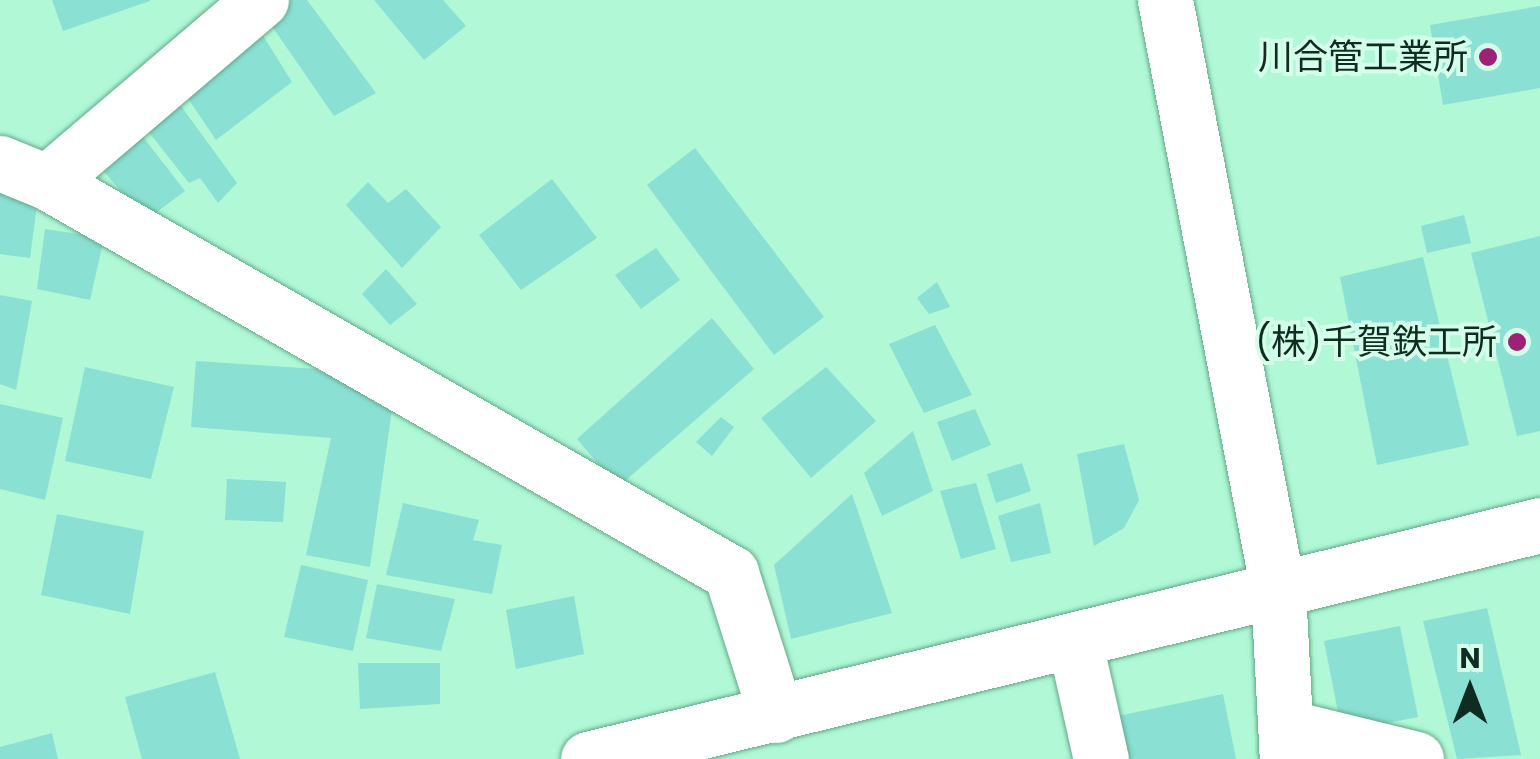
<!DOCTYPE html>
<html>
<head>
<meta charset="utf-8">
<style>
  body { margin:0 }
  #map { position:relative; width:1540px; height:759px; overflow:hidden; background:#b0f8d6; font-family:Poppins,"Noto Sans JP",sans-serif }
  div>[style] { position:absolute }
  .building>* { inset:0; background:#8ae0d3 }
  .roads { filter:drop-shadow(0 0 2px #62a889) drop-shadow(0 0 2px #62a889) }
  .minor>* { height:55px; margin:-27.5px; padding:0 27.5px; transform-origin:27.5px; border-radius:27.5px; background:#fff }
  .tertiary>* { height:55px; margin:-27.5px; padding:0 27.5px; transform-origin:27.5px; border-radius:27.5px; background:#fff }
  .dots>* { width:28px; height:28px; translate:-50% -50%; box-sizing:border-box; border:5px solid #d4fee9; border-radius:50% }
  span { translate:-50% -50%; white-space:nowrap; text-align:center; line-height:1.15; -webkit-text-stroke:8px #d4fee9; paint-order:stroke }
  .poi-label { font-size:35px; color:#0e2c20 }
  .right { translate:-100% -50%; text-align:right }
  .north { position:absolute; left:1420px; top:639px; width:100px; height:100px; -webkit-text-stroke:8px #d4fee9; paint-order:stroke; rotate:0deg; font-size:28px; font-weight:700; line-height:40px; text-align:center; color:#0e2c20 }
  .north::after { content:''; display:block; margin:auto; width:35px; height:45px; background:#0e2c20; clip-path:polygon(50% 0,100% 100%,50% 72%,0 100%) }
</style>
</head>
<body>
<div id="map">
  <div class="building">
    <div style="clip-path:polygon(52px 0,150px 0,150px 1px,63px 31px)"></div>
    <div style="clip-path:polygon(291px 0,307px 0,376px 93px,334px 116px,267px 19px)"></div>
    <div style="clip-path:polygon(374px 0,443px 0,466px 26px,424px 60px)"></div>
    <div style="clip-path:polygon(1540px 6px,1540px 88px,1443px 105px,1430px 25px)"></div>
    <div style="clip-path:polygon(257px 26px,292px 82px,216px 140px,181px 88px)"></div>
    <div style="clip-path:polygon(176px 99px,237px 183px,218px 203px,200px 178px,189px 183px,140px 121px)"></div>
    <div style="clip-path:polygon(133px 124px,185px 191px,146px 220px,94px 160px)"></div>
    <div style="clip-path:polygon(695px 148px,824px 317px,774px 355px,647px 185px)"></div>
    <div style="clip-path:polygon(552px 179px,597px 238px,521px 290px,479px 235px)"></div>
    <div style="clip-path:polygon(368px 182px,388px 203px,406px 189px,441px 227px,402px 268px,346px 205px)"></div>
    <div style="clip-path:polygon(0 193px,38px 197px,30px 258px,0 254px)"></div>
    <div style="clip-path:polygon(1464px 215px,1471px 243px,1427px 253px,1421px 226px)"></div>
    <div style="clip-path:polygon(45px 229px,104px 238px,90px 300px,37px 289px)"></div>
    <div style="clip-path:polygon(1540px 236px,1540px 431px,1517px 436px,1471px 253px)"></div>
    <div style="clip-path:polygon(656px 248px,680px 280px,641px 309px,615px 275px)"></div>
    <div style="clip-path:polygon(1423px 257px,1469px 445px,1377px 465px,1340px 277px)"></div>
    <div style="clip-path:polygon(386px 269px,417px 304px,390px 325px,362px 294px)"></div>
    <div style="clip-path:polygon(937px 282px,950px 307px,929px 314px,917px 298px)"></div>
    <div style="clip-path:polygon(0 295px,32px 301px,16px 390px,0 384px)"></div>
    <div style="clip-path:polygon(712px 318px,754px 369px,618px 487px,577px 439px)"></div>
    <div style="clip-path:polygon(935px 325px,972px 395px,924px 413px,889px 344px)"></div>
    <div style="clip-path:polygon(196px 361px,346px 371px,394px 395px,370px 567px,306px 555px,331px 438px,191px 427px)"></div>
    <div style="clip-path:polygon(85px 367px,174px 387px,151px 479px,65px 461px)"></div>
    <div style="clip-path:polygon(826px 367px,876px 421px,811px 478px,761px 418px)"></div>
    <div style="clip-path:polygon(0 404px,63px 418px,45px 500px,0 489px)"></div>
    <div style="clip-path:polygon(975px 409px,991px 445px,952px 461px,937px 422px)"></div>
    <div style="clip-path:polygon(721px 417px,734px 427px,712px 456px,696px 442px)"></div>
    <div style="clip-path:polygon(913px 431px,933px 491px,882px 516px,864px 473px)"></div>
    <div style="clip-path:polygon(1124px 444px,1139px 500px,1124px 528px,1094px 546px,1077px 454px)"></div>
    <div style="clip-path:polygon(1022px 463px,1031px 491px,996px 503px,987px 474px)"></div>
    <div style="clip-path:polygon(227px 479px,286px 482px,283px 522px,225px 520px)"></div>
    <div style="clip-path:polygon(976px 483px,996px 549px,961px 559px,940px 491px)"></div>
    <div style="clip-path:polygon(852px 494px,892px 613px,791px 639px,774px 565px)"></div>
    <div style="clip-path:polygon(403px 503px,479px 520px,473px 540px,502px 545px,492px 594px,386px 575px)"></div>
    <div style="clip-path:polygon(1040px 503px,1051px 553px,1011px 562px,998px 516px)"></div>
    <div style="clip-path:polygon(57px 514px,144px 531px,130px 614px,41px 595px)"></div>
    <div style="clip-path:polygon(301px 565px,368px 580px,353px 651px,284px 637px)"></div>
    <div style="clip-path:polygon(377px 584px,455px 599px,441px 651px,366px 638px)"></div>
    <div style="clip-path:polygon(574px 596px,584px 654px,516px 669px,506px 610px)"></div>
    <div style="clip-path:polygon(1487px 608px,1521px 755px,1457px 759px,1423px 621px)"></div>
    <div style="clip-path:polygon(1400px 626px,1418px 717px,1342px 732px,1324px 641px)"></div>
    <div style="clip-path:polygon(358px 663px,440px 663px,440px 704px,360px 709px)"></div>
    <div style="clip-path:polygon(215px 672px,240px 759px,142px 759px,125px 697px)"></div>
    <div style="clip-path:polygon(1223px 694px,1236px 759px,1121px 759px,1113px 717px)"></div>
    <div style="clip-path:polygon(52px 733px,58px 759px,0 759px,0 747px)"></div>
  </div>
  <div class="roads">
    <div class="minor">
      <div style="left:0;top:163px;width:51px;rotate:22deg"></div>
      <div style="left:47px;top:182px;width:788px;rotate:29.75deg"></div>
      <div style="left:731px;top:573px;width:149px;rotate:72.4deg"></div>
      <div style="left:47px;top:182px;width:281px;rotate:-40.4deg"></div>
      <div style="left:1278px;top:590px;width:169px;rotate:87deg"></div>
      <div style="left:1075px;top:643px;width:119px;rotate:77.4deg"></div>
      <div style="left:1286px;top:727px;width:134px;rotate:13.8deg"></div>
    </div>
    <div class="tertiary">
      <div style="left:1165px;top:0;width:601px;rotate:79.16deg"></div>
      <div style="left:588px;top:759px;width:980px;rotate:-13.81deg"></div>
    </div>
  </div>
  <div class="dots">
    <div style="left:1488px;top:57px;background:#9d2177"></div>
    <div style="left:1517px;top:342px;background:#9d2177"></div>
  </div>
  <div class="poi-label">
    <span class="right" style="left:1468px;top:57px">川合管工業所</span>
    <span class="right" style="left:1497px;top:342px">(株)千賀鉄工所</span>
  </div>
  <div class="north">N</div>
</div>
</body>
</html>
